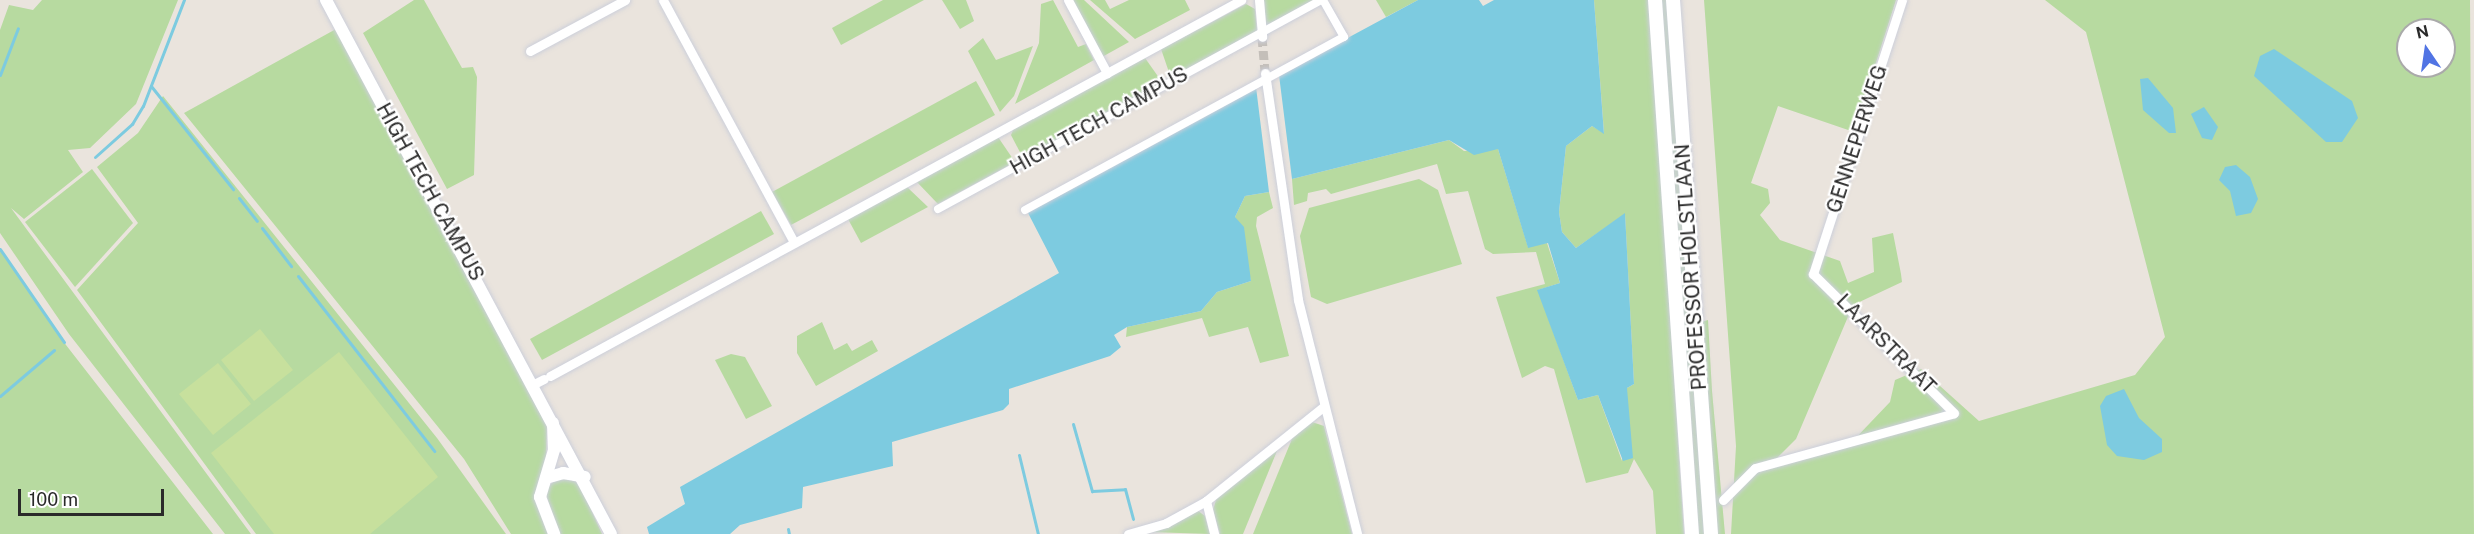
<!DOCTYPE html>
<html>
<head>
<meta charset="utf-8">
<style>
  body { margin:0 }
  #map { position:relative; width:2474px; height:534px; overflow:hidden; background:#eae4dd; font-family:"Public Sans",sans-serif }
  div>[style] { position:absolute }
  .green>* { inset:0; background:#b7daa0 }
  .pitch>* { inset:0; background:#c7e09d }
  .water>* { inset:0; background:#7dcbe0 }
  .stream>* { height:3px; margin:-1.5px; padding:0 1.5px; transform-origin:1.5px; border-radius:1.5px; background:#7dcbe0 }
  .minor-tunnel>* { height:9px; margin-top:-4.5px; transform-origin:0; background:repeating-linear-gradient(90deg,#c4bfb9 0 9px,transparent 0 13.5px) }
  .roads { filter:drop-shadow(0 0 2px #cccfda) drop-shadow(0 0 2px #cccfda) }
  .pedestrian>* { height:8px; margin:-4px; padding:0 4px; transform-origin:4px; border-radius:4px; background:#fff }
  .minor>* { height:9px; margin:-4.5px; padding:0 4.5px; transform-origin:4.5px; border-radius:4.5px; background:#fff }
  .tertiary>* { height:12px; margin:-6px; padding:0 6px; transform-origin:6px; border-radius:6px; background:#fff }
  .secondary>* { height:14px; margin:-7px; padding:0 7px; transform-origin:7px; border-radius:7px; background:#fff }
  span { translate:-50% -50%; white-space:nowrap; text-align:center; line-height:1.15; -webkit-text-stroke:4.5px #fff; paint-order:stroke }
  .street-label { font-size:20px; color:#2a2a2a }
  .north { position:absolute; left:2396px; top:18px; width:60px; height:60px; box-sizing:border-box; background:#fff; border:2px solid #aaa; border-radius:50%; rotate:347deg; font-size:16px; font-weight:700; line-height:24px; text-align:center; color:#2a2a2a }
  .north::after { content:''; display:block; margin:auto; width:21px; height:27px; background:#5174e4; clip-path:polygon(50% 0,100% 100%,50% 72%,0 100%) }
  .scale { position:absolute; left:18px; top:489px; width:146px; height:27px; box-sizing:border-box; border:3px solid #2a2a2a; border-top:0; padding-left:8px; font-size:18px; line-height:21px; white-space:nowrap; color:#2a2a2a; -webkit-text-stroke:4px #fff; paint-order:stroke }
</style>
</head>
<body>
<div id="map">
  <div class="green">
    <div style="clip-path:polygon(42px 0,178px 0,136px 104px,90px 148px,68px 150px,83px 172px,24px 219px,11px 208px,251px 534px,225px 534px,69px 334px,0 233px,0 30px,9px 5px,33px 10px)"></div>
    <div style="clip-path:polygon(414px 0,424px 0,462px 68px,473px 67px,477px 77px,474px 175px,447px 189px,363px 33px)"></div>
    <div style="clip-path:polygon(883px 0,924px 0,841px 45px,832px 28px)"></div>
    <div style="clip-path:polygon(942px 0,966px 0,974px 21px,960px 29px)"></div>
    <div style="clip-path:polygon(1053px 0,1078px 47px,1086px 44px,1094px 60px,1015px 104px,1039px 43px,1041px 4px)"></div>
    <div style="clip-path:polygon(1071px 0,1084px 0,1129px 42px,1102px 57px)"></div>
    <div style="clip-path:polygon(1090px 0,1105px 0,1110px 9px,1129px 0,1185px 0,1190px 10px,1135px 39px)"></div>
    <div style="clip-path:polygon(1264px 0,1314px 0,1266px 26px)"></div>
    <div style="clip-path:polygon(1376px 0,1418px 0,1386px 17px)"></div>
    <div style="clip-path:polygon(1594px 0,1650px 0,1684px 534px,1656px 534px,1653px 491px,1634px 459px,1628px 473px,1586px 483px,1554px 369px,1545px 366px,1522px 378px,1496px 297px,1545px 284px,1536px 252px,1493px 254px,1485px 249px,1468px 191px,1446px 194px,1437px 164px,1331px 194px,1326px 189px,1308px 193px,1307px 201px,1294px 205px,1292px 179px,1449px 140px,1464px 151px,1498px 149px,1528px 247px,1547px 243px,1560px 283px,1538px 290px,1578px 400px,1598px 395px,1622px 461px,1627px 388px,1634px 384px,1625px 214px,1576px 248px,1562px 232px,1559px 212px,1566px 146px,1592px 126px,1604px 133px)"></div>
    <div style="clip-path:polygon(1660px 0,1667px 0,1706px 534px,1698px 534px)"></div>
    <div style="clip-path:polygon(evenodd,1704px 0,1896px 0,1854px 132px,1778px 106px,1751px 183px,1768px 189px,1770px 203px,1760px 215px,1780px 240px,1840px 261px,1848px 283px,1874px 272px,1872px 238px,1893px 233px,1901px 274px,1902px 282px,1853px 305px,1796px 439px,1768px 467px,1849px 445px,1890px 402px,1895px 380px,1921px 369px,1979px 421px,2135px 375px,2165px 337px,2086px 32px,2045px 0,2470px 0,2474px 534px,1731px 534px,1736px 446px,1704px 0,2408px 30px,2444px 30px,2444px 66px,2408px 66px,2408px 30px)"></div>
    <div style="clip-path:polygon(1246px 4px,1255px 9px,1257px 31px,1171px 78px,1161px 49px)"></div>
    <div style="clip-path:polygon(336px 29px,547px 421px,546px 464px,535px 494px,549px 534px,511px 534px,464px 459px,184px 113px)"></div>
    <div style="clip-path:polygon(983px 38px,996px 60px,1033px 46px,1014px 96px,1000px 112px,968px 51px)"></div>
    <div style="clip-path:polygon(1145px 58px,1162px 82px,1023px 158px,1011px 135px,1014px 128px)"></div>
    <div style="clip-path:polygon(976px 81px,995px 115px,791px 225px,772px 192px)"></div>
    <div style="clip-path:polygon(163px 96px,437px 438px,506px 534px,256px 534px,77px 290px,138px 223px,97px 167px,138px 133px)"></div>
    <div style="clip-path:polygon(998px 137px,1015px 162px,938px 204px,916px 181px)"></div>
    <div style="clip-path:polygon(92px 169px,133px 223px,75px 287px,25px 222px)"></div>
    <div style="clip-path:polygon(1419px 179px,1438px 190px,1462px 264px,1327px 304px,1311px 297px,1300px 236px,1309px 208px)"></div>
    <div style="clip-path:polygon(907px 187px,928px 207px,861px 243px,848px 219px)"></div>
    <div style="clip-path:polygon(1269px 192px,1273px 208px,1257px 217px,1256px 226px,1289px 356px,1260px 363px,1248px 327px,1209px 337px,1202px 318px,1126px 337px,1127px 327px,1201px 311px,1217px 292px,1251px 281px,1235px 217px,1245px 196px)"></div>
    <div style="clip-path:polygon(761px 211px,774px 234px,542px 360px,530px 339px)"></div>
    <div style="clip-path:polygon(0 249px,66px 345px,213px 534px,0 534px)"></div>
    <div style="clip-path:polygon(1708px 320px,1712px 391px,1725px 534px,1715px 534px,1701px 322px)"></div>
    <div style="clip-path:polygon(822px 322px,834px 350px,847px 343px,852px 351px,872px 340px,878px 351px,816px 386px,797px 353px,797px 336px)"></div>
    <div style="clip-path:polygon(731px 354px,745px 357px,772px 406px,746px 419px,715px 360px)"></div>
    <div style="clip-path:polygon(1312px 422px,1324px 426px,1352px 534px,1253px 534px,1294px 434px)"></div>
    <div style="clip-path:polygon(1279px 446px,1243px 534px,1220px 534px,1213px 510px,1218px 493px)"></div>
    <div style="clip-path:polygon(556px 478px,577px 478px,602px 534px,559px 534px,545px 491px)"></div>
    <div style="clip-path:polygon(1197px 510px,1205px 516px,1210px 534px,1150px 532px)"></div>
  </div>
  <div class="pitch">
    <div style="clip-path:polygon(260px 329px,293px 370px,254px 401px,221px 360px)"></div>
    <div style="clip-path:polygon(339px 352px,438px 477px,370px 534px,274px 534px,211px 453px)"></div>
    <div style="clip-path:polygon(218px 363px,251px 404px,213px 435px,179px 394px)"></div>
  </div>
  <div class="water">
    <div style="clip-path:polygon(1418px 0,1479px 0,1483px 6px,1494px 0,1594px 0,1604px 134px,1592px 126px,1566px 146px,1559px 212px,1562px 232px,1576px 248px,1625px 213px,1634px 384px,1627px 388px,1633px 458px,1623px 461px,1598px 395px,1578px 400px,1537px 290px,1560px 283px,1548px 243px,1528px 248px,1498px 149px,1474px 155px,1449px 140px,1292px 179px,1279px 75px)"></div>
    <div style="clip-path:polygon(2274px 49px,2352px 101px,2358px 118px,2342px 142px,2326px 142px,2254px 76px,2260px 56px)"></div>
    <div style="clip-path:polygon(2148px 78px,2173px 108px,2176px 133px,2169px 133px,2143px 110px,2140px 79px)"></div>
    <div style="clip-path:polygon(1256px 87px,1269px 192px,1245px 196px,1235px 217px,1244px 227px,1251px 281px,1217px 292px,1201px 311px,1127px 327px,1114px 335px,1121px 347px,1110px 356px,1009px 389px,1009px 404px,1003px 410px,892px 442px,893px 466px,803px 487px,802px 508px,740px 525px,730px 534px,649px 534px,647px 527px,685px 504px,680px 487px,1059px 273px,1027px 211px)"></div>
    <div style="clip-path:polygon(2204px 107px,2218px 127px,2212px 140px,2202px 138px,2191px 114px)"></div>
    <div style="clip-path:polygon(2236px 165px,2250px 177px,2258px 199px,2251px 213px,2236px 216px,2230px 191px,2219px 180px,2225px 167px)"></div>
    <div style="clip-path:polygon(2124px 389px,2139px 418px,2162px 439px,2162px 452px,2144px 460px,2117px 456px,2107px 445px,2100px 406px,2106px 396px)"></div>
  </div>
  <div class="stream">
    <div style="left:0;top:75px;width:50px;rotate:-69deg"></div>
    <div style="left:151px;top:86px;width:132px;rotate:51.5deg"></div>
    <div style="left:95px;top:157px;width:50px;rotate:-41.7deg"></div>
    <div style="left:132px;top:124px;width:21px;rotate:-59deg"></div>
    <div style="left:143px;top:106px;width:114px;rotate:-68.9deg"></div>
    <div style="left:239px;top:198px;width:29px;rotate:52deg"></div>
    <div style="left:262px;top:228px;width:48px;rotate:52.7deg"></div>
    <div style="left:0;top:249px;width:113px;rotate:55.5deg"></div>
    <div style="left:298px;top:276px;width:222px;rotate:52.1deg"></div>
    <div style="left:0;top:396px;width:71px;rotate:-40.4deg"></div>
    <div style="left:1073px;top:424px;width:70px;rotate:74.2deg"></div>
    <div style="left:1092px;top:491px;width:33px;rotate:-3deg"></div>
    <div style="left:1125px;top:489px;width:31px;rotate:75deg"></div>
    <div style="left:1019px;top:455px;width:81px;rotate:76.5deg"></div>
    <div style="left:788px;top:529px;width:5px;rotate:79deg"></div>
  </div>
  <div class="minor-tunnel">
    <div style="left:1262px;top:37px;width:36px;rotate:85deg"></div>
  </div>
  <div class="roads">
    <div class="pedestrian">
      <div style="left:938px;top:209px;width:436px;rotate:-28.6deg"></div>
      <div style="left:1025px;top:210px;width:363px;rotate:-28.5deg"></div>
      <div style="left:1344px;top:37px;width:43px;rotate:-119.6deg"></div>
    </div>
    <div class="minor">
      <div style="left:663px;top:0;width:275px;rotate:61.6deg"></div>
      <div style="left:1068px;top:0;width:83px;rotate:61.9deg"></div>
      <div style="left:1259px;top:0;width:37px;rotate:85deg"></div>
      <div style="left:530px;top:51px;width:108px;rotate:-28.2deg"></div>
      <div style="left:1265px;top:73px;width:229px;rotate:81.7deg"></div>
      <div style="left:1298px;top:300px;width:241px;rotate:75.8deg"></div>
      <div style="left:550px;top:376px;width:787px;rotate:-28.55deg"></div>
      <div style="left:534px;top:384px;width:11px;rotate:-27deg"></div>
      <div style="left:1723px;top:500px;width:45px;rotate:-45deg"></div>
      <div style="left:1755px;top:468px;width:206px;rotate:-15.4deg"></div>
      <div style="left:1954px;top:413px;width:198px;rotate:-135.4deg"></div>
      <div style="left:1813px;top:274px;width:288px;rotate:-72deg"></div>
      <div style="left:1206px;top:501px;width:34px;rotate:76deg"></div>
      <div style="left:1128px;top:534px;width:40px;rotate:-16deg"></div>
      <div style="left:1166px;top:523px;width:46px;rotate:-28.8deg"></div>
      <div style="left:1206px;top:501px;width:150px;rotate:-38.8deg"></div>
    </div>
    <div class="tertiary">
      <div style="left:326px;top:0;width:605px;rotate:61.91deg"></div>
      <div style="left:553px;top:423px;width:27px;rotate:88deg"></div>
      <div style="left:554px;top:450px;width:49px;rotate:106.6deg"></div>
      <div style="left:540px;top:497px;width:40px;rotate:69deg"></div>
      <div style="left:546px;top:478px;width:18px;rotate:-16deg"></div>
      <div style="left:563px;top:473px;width:22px;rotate:10deg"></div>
    </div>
    <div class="secondary">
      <div style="left:1655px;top:0;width:535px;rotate:86.04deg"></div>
      <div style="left:1673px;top:0;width:535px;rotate:85.93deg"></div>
    </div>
  </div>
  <div class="street-label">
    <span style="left:1099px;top:121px;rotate:-29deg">HIGH TECH CAMPUS</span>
    <span style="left:1857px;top:139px;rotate:-72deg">GENNEPERWEG</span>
    <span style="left:430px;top:192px;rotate:61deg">HIGH TECH CAMPUS</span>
    <span style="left:1691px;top:267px;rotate:-94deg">PROFESSOR HOLSTLAAN</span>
    <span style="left:1886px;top:344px;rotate:45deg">LAARSTRAAT</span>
  </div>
  <div class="north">N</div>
  <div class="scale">100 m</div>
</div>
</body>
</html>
